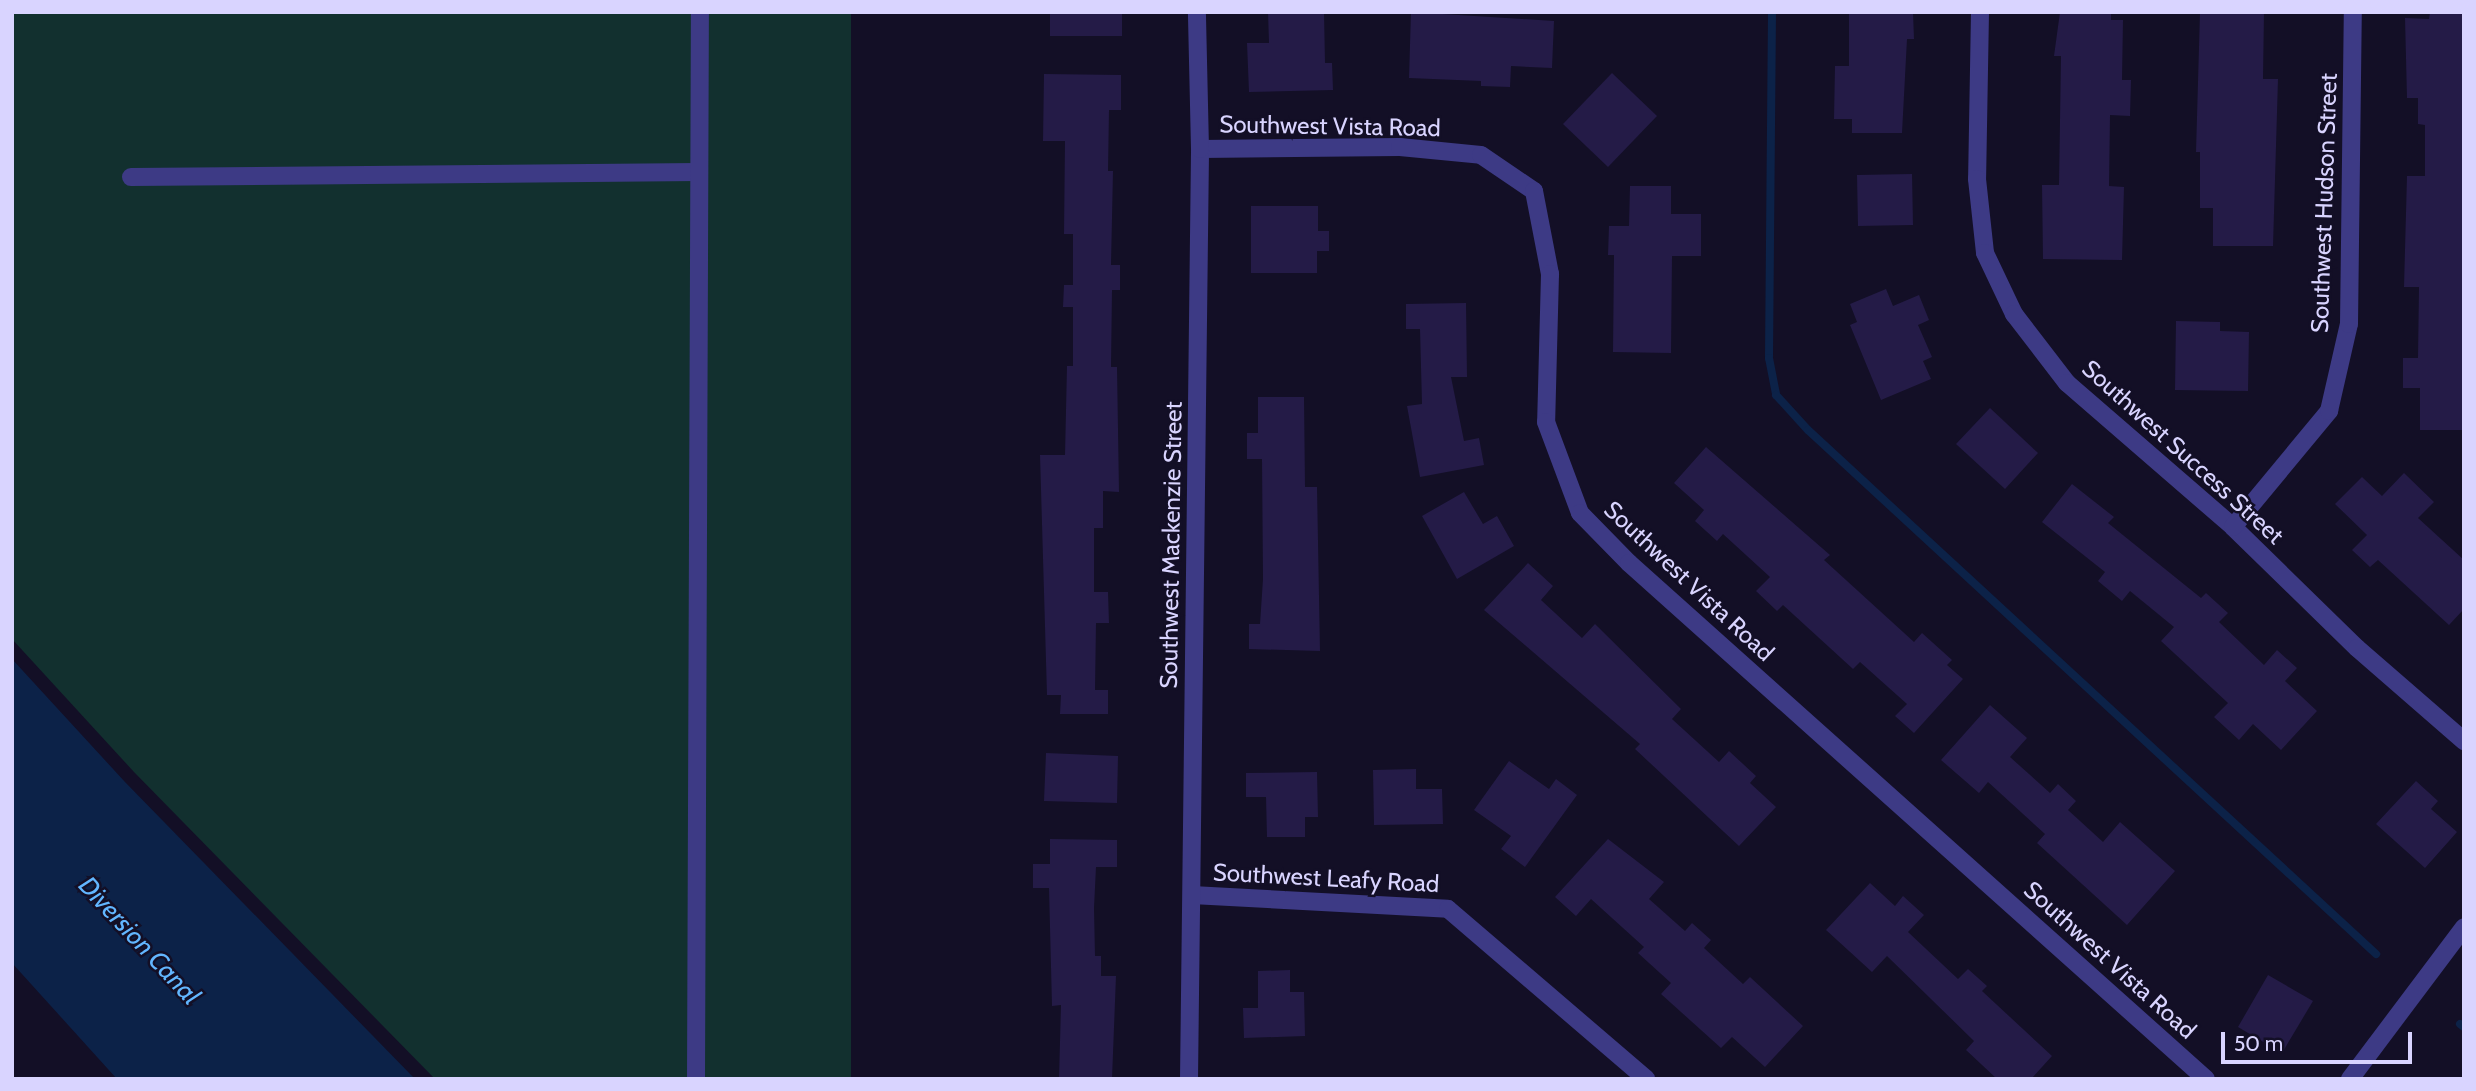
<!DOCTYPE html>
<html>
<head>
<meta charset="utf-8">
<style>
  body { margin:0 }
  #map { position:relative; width:2476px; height:1091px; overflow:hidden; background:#130f26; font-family:Cabin,sans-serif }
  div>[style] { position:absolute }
  .green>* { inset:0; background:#12302f }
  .water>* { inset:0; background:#0c2248 }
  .stream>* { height:8px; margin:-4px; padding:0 4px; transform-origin:4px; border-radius:4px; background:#0c2248 }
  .building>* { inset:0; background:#241b47 }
  .street>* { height:18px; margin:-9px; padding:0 9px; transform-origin:9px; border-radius:9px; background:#3d3a85 }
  span { translate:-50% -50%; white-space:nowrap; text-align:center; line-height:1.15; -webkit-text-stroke:5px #130f26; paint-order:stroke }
  .street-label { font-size:24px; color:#d9d4ff }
  .water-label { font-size:26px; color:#62b6ff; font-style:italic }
  .frame { position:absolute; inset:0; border:14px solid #d9d4ff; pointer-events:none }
  .scale { position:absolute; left:2221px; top:1032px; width:191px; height:32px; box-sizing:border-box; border:4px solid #d9d4ff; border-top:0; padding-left:9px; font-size:21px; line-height:24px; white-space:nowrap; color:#d9d4ff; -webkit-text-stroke:5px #130f26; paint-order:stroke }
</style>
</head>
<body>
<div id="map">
  <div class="green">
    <div style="clip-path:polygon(12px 12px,851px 12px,851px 1079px,435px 1079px,134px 772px,12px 639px)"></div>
  </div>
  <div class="water">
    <div style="clip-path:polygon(12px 659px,125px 782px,415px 1079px,117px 1079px,12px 963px)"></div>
  </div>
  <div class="stream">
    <div style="left:1772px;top:12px;width:346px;rotate:90.5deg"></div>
    <div style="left:1769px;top:358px;width:38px;rotate:79deg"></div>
    <div style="left:1776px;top:395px;width:47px;rotate:47.6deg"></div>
    <div style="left:1808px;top:430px;width:773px;rotate:42.69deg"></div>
    <div style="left:2460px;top:1024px;width:5px;rotate:37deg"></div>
  </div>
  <div class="building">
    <div style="clip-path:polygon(1050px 12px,1122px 12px,1122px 36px,1050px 36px)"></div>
    <div style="clip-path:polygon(1268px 12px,1324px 12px,1325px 63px,1332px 63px,1333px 90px,1249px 92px,1247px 43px,1269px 43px)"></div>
    <div style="clip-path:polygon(1411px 12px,1554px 21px,1552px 68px,1511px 66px,1510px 87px,1481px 86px,1481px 81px,1409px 78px)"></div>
    <div style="clip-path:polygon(1849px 12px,1913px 12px,1914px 39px,1907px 39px,1902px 133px,1852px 133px,1852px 119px,1834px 119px,1835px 66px,1849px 66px)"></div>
    <div style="clip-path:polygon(2060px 12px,2111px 12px,2111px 20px,2123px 20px,2122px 80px,2131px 80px,2130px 116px,2110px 115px,2109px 186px,2124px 187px,2122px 260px,2043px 259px,2042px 185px,2059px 185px,2061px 56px,2054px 56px)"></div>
    <div style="clip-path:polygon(2200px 12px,2264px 12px,2263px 79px,2278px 79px,2273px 246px,2213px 246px,2213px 208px,2200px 208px,2200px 152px,2196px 152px)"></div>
    <div style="clip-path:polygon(2430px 12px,2464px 12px,2464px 430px,2420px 430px,2420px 388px,2403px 388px,2403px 358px,2418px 358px,2419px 287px,2404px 287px,2407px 176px,2425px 176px,2425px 125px,2418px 124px,2418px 98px,2407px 98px,2405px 18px,2429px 19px)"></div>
    <div style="clip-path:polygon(1612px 73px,1657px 116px,1608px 167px,1563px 124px)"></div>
    <div style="clip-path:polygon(1044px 74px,1121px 75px,1121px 110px,1109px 110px,1108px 171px,1113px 171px,1111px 265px,1120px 265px,1120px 290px,1112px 290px,1111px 367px,1117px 367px,1119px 492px,1103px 491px,1103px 528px,1094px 528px,1094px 592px,1108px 592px,1109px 623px,1096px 623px,1095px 690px,1108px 690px,1108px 714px,1060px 714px,1061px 695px,1047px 695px,1040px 455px,1065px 455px,1067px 366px,1073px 366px,1073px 307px,1063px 307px,1064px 285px,1073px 285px,1073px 234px,1064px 234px,1065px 141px,1043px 141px)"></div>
    <div style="clip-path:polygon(1912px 174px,1913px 225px,1858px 226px,1857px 175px)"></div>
    <div style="clip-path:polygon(1630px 186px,1671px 186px,1671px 214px,1701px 214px,1701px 256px,1672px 256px,1671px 353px,1613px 352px,1614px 255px,1608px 255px,1609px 226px,1629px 226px)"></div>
    <div style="clip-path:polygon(1251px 206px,1318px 206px,1318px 231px,1329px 231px,1329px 251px,1317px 251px,1317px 273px,1251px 273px)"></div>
    <div style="clip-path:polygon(1886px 289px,1893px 306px,1919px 295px,1929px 320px,1918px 325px,1932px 357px,1923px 361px,1931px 379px,1881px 400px,1850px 325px,1857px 322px,1850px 304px)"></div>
    <div style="clip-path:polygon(1466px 303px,1467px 377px,1451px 377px,1464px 441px,1479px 438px,1484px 465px,1420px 477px,1407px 406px,1422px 404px,1420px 329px,1406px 329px,1406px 304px)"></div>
    <div style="clip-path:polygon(2176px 321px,2220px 322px,2220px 331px,2249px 332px,2248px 391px,2175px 390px)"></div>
    <div style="clip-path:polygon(1258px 397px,1304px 397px,1305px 487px,1317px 487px,1320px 651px,1249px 649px,1249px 624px,1260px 624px,1263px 579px,1262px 459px,1247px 459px,1247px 433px,1258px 433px)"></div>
    <div style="clip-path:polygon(1990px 408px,2038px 453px,2005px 489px,1956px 444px)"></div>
    <div style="clip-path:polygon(1706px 447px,1830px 555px,1824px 560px,1914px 642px,1922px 633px,1952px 660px,1947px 665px,1963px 679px,1914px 733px,1895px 716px,1907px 704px,1860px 662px,1853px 669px,1783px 605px,1777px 611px,1756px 591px,1770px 577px,1723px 534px,1717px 541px,1695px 521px,1704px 510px,1674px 483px)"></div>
    <div style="clip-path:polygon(2404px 473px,2434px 502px,2418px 518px,2464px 560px,2464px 609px,2449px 625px,2378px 560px,2370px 567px,2352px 550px,2367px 535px,2335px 504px,2362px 477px,2382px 496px)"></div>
    <div style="clip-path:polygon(2072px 484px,2114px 517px,2108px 523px,2201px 598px,2206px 593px,2228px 613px,2219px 622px,2264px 665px,2277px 650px,2297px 668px,2285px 681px,2317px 711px,2281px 750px,2253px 724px,2239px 740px,2214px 717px,2228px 703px,2161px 641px,2174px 627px,2130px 591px,2122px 601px,2098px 581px,2105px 572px,2042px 522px)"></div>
    <div style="clip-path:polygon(1464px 492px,1483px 524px,1497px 516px,1514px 546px,1457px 579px,1422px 516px)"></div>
    <div style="clip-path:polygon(1528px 563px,1553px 586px,1541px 600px,1582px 638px,1595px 624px,1681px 709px,1672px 719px,1719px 762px,1729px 751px,1756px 776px,1750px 783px,1776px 807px,1739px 846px,1635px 749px,1640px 744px,1484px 610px)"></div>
    <div style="clip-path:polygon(1990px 705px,2027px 738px,2010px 757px,2050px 793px,2058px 784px,2076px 801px,2068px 810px,2103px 842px,2120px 822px,2175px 871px,2127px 925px,2037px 843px,2045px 834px,1988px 782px,1979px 793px,1941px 760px)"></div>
    <div style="clip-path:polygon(1046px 753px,1118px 756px,1117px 803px,1044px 801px)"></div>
    <div style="clip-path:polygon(1509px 761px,1549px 789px,1556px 779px,1577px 795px,1525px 867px,1501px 849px,1511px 836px,1474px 810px)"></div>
    <div style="clip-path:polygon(1416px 769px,1416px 789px,1442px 789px,1443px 824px,1374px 825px,1373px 770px)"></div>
    <div style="clip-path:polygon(1317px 772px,1318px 817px,1305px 817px,1305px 837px,1267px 837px,1266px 797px,1246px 797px,1246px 773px)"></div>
    <div style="clip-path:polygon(2416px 781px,2438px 801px,2431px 809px,2457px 832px,2425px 868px,2376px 824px)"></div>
    <div style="clip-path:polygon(1050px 839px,1117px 840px,1117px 867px,1096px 867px,1094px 908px,1095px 956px,1101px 956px,1101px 976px,1116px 976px,1112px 1079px,1059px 1079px,1061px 1005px,1052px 1006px,1049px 888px,1033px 888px,1033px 864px,1050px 864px)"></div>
    <div style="clip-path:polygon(1608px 839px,1664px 882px,1649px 899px,1685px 931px,1692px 923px,1711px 940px,1704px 948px,1743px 984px,1750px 977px,1803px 1026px,1765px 1067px,1732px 1037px,1721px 1048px,1661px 994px,1671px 983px,1638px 953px,1644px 947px,1591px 899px,1576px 916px,1555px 897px)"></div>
    <div style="clip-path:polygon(1870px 883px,1895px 906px,1903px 896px,1924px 915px,1908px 932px,1958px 979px,1968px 969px,1987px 986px,1982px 991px,2052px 1056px,2031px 1079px,1997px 1079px,1966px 1050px,1974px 1041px,1887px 956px,1872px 972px,1826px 930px)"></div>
    <div style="clip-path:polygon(1290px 970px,1290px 992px,1304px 992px,1305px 1036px,1244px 1038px,1243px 1008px,1258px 1008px,1258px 971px)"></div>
    <div style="clip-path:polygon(2268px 975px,2313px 1001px,2282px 1053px,2238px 1027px)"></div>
  </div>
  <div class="street">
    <div style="left:1980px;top:12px;width:167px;rotate:91deg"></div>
    <div style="left:1977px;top:179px;width:74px;rotate:83.8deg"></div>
    <div style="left:1985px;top:253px;width:68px;rotate:64.6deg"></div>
    <div style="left:2014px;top:314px;width:87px;rotate:52.5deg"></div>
    <div style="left:2067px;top:383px;width:220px;rotate:40.9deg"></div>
    <div style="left:2233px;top:527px;width:173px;rotate:44.3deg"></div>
    <div style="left:2357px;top:648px;width:142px;rotate:41deg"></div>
    <div style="left:1200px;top:149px;width:200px;rotate:-0.6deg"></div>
    <div style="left:1400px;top:147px;width:81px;rotate:5.6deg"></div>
    <div style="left:1481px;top:155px;width:64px;rotate:34.2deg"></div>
    <div style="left:1534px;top:191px;width:85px;rotate:79.1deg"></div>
    <div style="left:1550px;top:274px;width:148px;rotate:91.5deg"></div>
    <div style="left:1546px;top:422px;width:97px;rotate:69.5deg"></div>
    <div style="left:1580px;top:513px;width:70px;rotate:45.6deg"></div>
    <div style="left:1629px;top:563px;width:774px;rotate:41.81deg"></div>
    <div style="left:131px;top:177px;width:567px;rotate:-0.51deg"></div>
    <div style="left:2233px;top:527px;width:151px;rotate:-50.4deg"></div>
    <div style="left:2329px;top:411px;width:89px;rotate:-77.1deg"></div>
    <div style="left:2349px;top:324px;width:312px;rotate:-89.3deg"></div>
    <div style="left:1192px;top:895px;width:256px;rotate:3.1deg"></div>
    <div style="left:1448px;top:909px;width:261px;rotate:40.6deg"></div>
    <div style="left:696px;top:1079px;width:1067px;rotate:-89.79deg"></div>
    <div style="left:1189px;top:1079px;width:930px;rotate:-89.32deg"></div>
    <div style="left:1200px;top:149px;width:137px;rotate:-91.3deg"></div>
    <div style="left:2350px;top:1079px;width:190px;rotate:-53.1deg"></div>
  </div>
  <div class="street-label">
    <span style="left:1330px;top:126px;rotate:1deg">Southwest Vista Road</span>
    <span style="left:2324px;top:203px;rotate:-88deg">Southwest Hudson Street</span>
    <span style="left:2183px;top:452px;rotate:42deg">Southwest Success Street</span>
    <span style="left:1171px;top:545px;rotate:-89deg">Southwest Mackenzie Street</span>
    <span style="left:1689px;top:581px;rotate:43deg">Southwest Vista Road</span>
    <span style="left:1326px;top:878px;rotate:3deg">Southwest Leafy Road</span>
    <span style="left:2110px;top:960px;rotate:42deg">Southwest Vista Road</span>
  </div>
  <div class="water-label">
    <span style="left:139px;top:941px;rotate:47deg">Diversion Canal</span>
  </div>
  <div class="frame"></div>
  <div class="scale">50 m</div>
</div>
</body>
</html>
